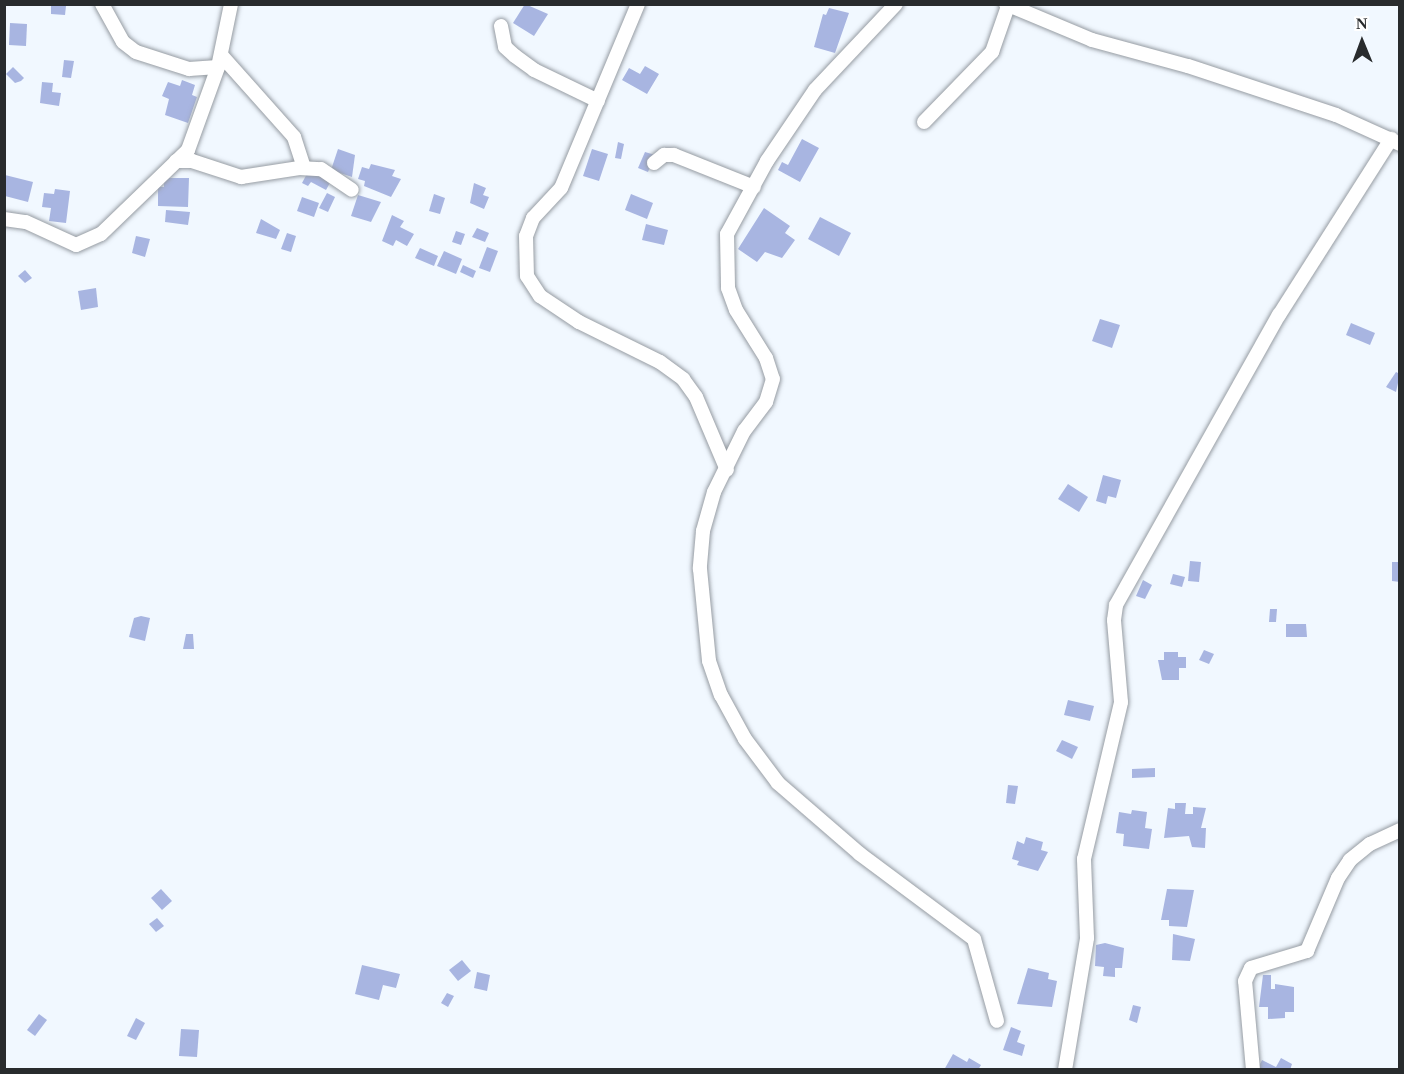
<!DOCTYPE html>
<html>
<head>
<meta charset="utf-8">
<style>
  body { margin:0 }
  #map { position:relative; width:1404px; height:1074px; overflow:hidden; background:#f1f8ff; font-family:Georgia,serif }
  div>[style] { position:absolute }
  .building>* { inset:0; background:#a8b5e1 }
  .roads { filter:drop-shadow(0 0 2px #969ca3) drop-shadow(0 0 2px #969ca3) }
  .minor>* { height:14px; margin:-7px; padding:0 7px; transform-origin:7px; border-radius:7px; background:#fff }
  span { translate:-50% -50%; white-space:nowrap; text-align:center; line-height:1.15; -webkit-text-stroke:5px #fff; paint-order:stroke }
  .frame { position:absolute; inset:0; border:6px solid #282b2d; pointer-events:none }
  .north { position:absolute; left:1332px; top:12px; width:60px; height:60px; -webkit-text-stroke:4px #fff; paint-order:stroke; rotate:359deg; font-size:16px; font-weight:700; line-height:24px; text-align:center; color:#282b2d }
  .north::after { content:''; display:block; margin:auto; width:21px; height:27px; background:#282b2d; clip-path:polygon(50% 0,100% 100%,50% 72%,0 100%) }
</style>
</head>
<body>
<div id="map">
  <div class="building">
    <div style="clip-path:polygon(525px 4px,548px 14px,534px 36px,513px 23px)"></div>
    <div style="clip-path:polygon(51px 6px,66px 6px,65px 15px,51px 14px)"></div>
    <div style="clip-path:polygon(829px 8px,849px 13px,835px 53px,814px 47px,823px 14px,826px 15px)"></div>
    <div style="clip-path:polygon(10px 23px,27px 24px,26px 46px,9px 45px)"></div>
    <div style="clip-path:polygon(64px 60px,74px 61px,71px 78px,62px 77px)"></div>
    <div style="clip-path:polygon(645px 66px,659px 74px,647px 94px,622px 80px,629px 68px,640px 74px)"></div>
    <div style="clip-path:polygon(13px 67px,24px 78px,21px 81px,15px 83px,6px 74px)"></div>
    <div style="clip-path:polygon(182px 80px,195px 85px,192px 95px,197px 97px,188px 123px,165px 115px,169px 99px,162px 96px,168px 82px,180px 86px)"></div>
    <div style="clip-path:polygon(42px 82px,53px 83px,52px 92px,61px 93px,59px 106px,40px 103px)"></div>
    <div style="clip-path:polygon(802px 139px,819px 148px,800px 182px,778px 170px,782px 162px,788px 165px)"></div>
    <div style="clip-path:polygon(618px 142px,624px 144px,621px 159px,615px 158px)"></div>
    <div style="clip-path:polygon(338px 149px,355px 155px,352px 177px,331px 170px)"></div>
    <div style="clip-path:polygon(592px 149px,608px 154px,599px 181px,583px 176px)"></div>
    <div style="clip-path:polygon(645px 152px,655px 155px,648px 172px,638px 168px)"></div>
    <div style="clip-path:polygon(371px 164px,395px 170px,392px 176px,401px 179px,391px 197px,364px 186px,365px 181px,358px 179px,362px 167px,369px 169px)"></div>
    <div style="clip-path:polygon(309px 170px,331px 181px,326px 190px,311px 182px,308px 186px,302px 183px)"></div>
    <div style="clip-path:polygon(5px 175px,33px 182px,28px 202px,5px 196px)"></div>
    <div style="clip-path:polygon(164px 178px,189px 178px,188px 207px,158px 206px,158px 187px,164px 187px)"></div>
    <div style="clip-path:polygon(474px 183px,486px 188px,483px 195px,489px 197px,484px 209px,470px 203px)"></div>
    <div style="clip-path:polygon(55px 189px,70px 191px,66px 223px,49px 221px,51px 208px,42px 207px,44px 193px,54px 194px)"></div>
    <div style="clip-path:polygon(327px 193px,335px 197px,328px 212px,319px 208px)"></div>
    <div style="clip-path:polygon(434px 194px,445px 198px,440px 214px,429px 211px)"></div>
    <div style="clip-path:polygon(631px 194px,653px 203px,647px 219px,625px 210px)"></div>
    <div style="clip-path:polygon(358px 195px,381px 202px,371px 222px,351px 216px)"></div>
    <div style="clip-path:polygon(302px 197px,319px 203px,314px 217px,297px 211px)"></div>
    <div style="clip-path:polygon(764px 208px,790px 226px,785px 233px,795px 240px,782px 258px,765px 252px,757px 262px,738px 249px)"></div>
    <div style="clip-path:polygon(166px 210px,190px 212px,188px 225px,165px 222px)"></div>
    <div style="clip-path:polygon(392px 215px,404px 221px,400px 227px,414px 234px,407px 246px,396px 240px,393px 246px,382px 241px)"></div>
    <div style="clip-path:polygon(820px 217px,851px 233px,839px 256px,808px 239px)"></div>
    <div style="clip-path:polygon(261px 219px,280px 230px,276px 239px,256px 233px)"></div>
    <div style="clip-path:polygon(646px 224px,668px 230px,664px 245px,642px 240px)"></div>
    <div style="clip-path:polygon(477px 228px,489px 233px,485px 242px,472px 237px)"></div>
    <div style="clip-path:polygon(456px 231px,465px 234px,461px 245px,452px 242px)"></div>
    <div style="clip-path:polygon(287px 233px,296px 236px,291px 252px,281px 249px)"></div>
    <div style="clip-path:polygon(136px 236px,150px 239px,145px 257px,132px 253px)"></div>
    <div style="clip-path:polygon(487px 247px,498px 251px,490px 272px,479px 268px)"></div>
    <div style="clip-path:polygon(420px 248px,438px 256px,434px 266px,415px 258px)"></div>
    <div style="clip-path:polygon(444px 251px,462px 259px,456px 274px,437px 266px)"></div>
    <div style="clip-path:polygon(463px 265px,476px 271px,473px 278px,460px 272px)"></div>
    <div style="clip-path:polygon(25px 270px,32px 278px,25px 283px,18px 276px)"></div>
    <div style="clip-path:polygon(96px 288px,98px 307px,81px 310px,78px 291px)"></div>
    <div style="clip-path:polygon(1100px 319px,1120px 325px,1112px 348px,1092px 341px)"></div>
    <div style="clip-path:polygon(1351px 323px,1375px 333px,1370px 345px,1346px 335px)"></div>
    <div style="clip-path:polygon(1396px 372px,1400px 374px,1396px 392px,1386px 387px)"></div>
    <div style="clip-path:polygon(1103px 475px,1121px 480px,1116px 498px,1108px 496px,1106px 504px,1096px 501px)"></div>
    <div style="clip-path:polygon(1068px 484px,1088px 497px,1079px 512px,1058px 499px)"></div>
    <div style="clip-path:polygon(1190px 561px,1201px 562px,1199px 582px,1188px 581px)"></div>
    <div style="clip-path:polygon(1392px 562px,1400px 562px,1400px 582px,1392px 581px)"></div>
    <div style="clip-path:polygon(1173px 574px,1185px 577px,1182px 587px,1170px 584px)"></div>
    <div style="clip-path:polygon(1143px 580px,1152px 585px,1145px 599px,1136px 596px)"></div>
    <div style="clip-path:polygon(1270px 609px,1277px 609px,1276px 622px,1269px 622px)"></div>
    <div style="clip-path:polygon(141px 616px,150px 618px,145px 641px,129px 637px,134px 618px)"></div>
    <div style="clip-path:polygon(1286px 624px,1306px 624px,1307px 637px,1286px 637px)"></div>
    <div style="clip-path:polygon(186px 634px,193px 634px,194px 649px,183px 649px)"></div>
    <div style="clip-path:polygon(1204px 650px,1214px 654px,1209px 664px,1199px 660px)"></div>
    <div style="clip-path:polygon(1164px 652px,1178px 652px,1178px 657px,1186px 657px,1186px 668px,1179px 668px,1179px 680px,1162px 680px,1158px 660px,1164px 660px)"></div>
    <div style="clip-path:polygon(1068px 700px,1094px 706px,1090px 721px,1064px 715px)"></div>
    <div style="clip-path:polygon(1062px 740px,1078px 747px,1072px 759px,1056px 751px)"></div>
    <div style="clip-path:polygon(1155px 768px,1155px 777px,1132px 778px,1132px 769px)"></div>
    <div style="clip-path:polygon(1008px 785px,1018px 786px,1015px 804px,1006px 803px)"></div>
    <div style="clip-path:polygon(1175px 803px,1186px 803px,1185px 814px,1193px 814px,1193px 807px,1206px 808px,1201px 828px,1206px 828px,1205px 848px,1192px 847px,1189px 836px,1164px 838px,1168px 808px,1175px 809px)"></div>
    <div style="clip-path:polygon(1132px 810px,1147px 812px,1145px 828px,1152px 829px,1149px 849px,1123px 846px,1124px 834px,1116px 833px,1119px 812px,1131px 814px)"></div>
    <div style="clip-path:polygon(1026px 837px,1043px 842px,1041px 850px,1048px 852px,1038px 871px,1017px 865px,1019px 861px,1012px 859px,1017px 841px,1024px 844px)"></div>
    <div style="clip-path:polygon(161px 889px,172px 901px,162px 910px,151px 898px)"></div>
    <div style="clip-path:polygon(1167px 889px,1194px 890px,1187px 927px,1169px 926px,1169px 920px,1161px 920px)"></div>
    <div style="clip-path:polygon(157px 918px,164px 926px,156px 932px,149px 924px)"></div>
    <div style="clip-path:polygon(1173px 934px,1195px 939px,1190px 961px,1172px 960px)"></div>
    <div style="clip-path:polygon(1105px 943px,1124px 948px,1122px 968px,1115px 968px,1115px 977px,1103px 976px,1104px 967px,1095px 966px,1096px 945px)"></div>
    <div style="clip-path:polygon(462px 960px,471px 971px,458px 981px,449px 970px)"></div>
    <div style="clip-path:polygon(362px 965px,400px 974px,396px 988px,383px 985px,379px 1000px,355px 994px)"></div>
    <div style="clip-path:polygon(1028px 968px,1049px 973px,1048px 979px,1057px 981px,1052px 1007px,1017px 1004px)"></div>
    <div style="clip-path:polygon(477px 972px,490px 975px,487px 991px,474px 988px)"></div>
    <div style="clip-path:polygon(1263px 975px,1271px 975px,1271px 989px,1275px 989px,1275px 984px,1294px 987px,1294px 1012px,1285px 1012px,1285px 1018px,1268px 1019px,1268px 1007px,1259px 1007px)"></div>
    <div style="clip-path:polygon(447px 993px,454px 996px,448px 1007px,441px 1003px)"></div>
    <div style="clip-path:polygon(1133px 1005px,1141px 1007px,1137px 1023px,1129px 1020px)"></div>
    <div style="clip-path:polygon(39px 1014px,47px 1020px,35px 1036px,27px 1030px)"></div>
    <div style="clip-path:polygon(136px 1018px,145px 1023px,136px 1040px,127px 1036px)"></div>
    <div style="clip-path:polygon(1011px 1027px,1021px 1031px,1017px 1042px,1025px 1045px,1022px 1056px,1003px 1050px)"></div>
    <div style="clip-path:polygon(181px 1029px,199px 1030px,197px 1057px,179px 1056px)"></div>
    <div style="clip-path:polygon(953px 1054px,967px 1062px,969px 1058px,981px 1065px,978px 1070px,944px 1070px)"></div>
    <div style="clip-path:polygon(1281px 1058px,1292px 1064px,1290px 1070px,1257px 1070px,1262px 1060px,1276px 1067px)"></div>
  </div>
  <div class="roads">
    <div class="minor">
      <div style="left:102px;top:4px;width:43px;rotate:61.1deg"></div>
      <div style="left:123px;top:42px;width:16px;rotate:38deg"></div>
      <div style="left:136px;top:52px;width:56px;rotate:17.8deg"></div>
      <div style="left:189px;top:69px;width:29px;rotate:-4deg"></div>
      <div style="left:638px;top:4px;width:199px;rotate:112.7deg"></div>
      <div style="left:561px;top:188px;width:41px;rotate:133deg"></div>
      <div style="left:533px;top:218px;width:19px;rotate:111deg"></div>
      <div style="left:526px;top:236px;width:40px;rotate:88.6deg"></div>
      <div style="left:527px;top:276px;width:24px;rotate:57deg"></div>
      <div style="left:540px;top:296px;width:47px;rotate:33.7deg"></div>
      <div style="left:579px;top:322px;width:90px;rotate:26.3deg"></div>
      <div style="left:660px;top:362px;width:29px;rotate:36deg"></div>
      <div style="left:683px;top:379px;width:22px;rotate:54deg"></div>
      <div style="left:696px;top:397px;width:79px;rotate:67deg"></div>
      <div style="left:896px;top:4px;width:118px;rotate:133.3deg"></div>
      <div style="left:815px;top:90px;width:86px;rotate:124.1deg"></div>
      <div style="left:767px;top:161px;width:83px;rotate:118.7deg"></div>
      <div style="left:727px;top:234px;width:54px;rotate:88.9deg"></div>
      <div style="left:728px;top:288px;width:23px;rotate:70deg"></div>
      <div style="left:736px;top:310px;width:57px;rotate:58deg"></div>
      <div style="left:766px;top:358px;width:22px;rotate:72deg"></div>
      <div style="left:773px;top:379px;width:24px;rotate:107deg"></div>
      <div style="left:766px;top:402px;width:36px;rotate:127deg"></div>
      <div style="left:744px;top:431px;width:68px;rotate:116.2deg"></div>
      <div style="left:714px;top:492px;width:41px;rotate:105.8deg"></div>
      <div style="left:703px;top:531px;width:38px;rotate:95deg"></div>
      <div style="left:700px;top:569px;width:92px;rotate:84.4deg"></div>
      <div style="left:709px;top:661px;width:36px;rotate:71deg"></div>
      <div style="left:721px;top:695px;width:50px;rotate:61.4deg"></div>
      <div style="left:745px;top:739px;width:55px;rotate:53.1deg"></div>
      <div style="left:778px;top:783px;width:108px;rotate:40.9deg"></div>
      <div style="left:860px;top:854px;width:142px;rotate:36.7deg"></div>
      <div style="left:974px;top:939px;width:85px;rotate:74.3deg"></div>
      <div style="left:1006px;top:4px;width:93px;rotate:22.7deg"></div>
      <div style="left:1092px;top:40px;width:99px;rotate:15.2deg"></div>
      <div style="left:1188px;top:66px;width:156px;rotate:18.3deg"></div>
      <div style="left:1336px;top:115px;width:70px;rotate:24.4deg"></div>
      <div style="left:501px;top:26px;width:21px;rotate:79deg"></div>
      <div style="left:505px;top:47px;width:13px;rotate:42deg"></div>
      <div style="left:515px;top:56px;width:24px;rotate:36deg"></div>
      <div style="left:534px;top:70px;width:71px;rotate:25.8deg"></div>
      <div style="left:221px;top:55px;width:110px;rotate:48.3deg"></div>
      <div style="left:294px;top:137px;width:32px;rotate:72deg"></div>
      <div style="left:924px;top:122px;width:98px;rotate:-45.8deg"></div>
      <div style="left:992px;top:52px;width:49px;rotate:-70.8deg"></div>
      <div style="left:176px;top:161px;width:16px"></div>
      <div style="left:192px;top:161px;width:52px;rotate:18.1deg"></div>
      <div style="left:241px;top:177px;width:59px;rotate:-8.8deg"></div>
      <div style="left:299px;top:168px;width:22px;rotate:3deg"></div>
      <div style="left:321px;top:169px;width:37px;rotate:34deg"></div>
      <div style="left:654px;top:163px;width:13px;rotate:-39deg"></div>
      <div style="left:664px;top:155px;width:10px"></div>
      <div style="left:674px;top:155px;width:86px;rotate:21.8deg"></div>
      <div style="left:4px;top:219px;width:22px;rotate:8deg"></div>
      <div style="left:26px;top:222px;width:55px;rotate:24.7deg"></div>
      <div style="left:76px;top:245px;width:27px;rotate:-24deg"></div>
      <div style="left:101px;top:234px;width:121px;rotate:-44deg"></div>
      <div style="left:188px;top:150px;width:88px;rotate:-70.1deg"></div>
      <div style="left:218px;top:67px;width:64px;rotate:-78.3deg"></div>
      <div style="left:1065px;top:1070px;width:134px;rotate:-80.5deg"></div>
      <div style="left:1087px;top:938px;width:79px;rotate:-92.2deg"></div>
      <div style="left:1084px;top:859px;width:161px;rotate:-76.7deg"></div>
      <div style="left:1121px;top:702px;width:82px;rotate:-94.9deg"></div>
      <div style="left:1114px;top:620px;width:15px;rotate:-82deg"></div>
      <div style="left:1116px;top:605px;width:333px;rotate:-60.7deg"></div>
      <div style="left:1279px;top:315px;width:209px;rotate:-57.5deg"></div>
      <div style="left:1253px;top:1070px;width:89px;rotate:-95.1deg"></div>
      <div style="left:1245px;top:981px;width:14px;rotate:-65deg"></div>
      <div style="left:1251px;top:968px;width:59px;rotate:-16.9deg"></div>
      <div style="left:1307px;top:951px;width:79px;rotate:-67deg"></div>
      <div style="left:1338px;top:878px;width:22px;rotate:-56deg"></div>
      <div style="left:1350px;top:860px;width:26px;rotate:-39deg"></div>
      <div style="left:1370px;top:844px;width:33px;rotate:-25deg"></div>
    </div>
  </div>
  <div class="frame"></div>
  <div class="north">N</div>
</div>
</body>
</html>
